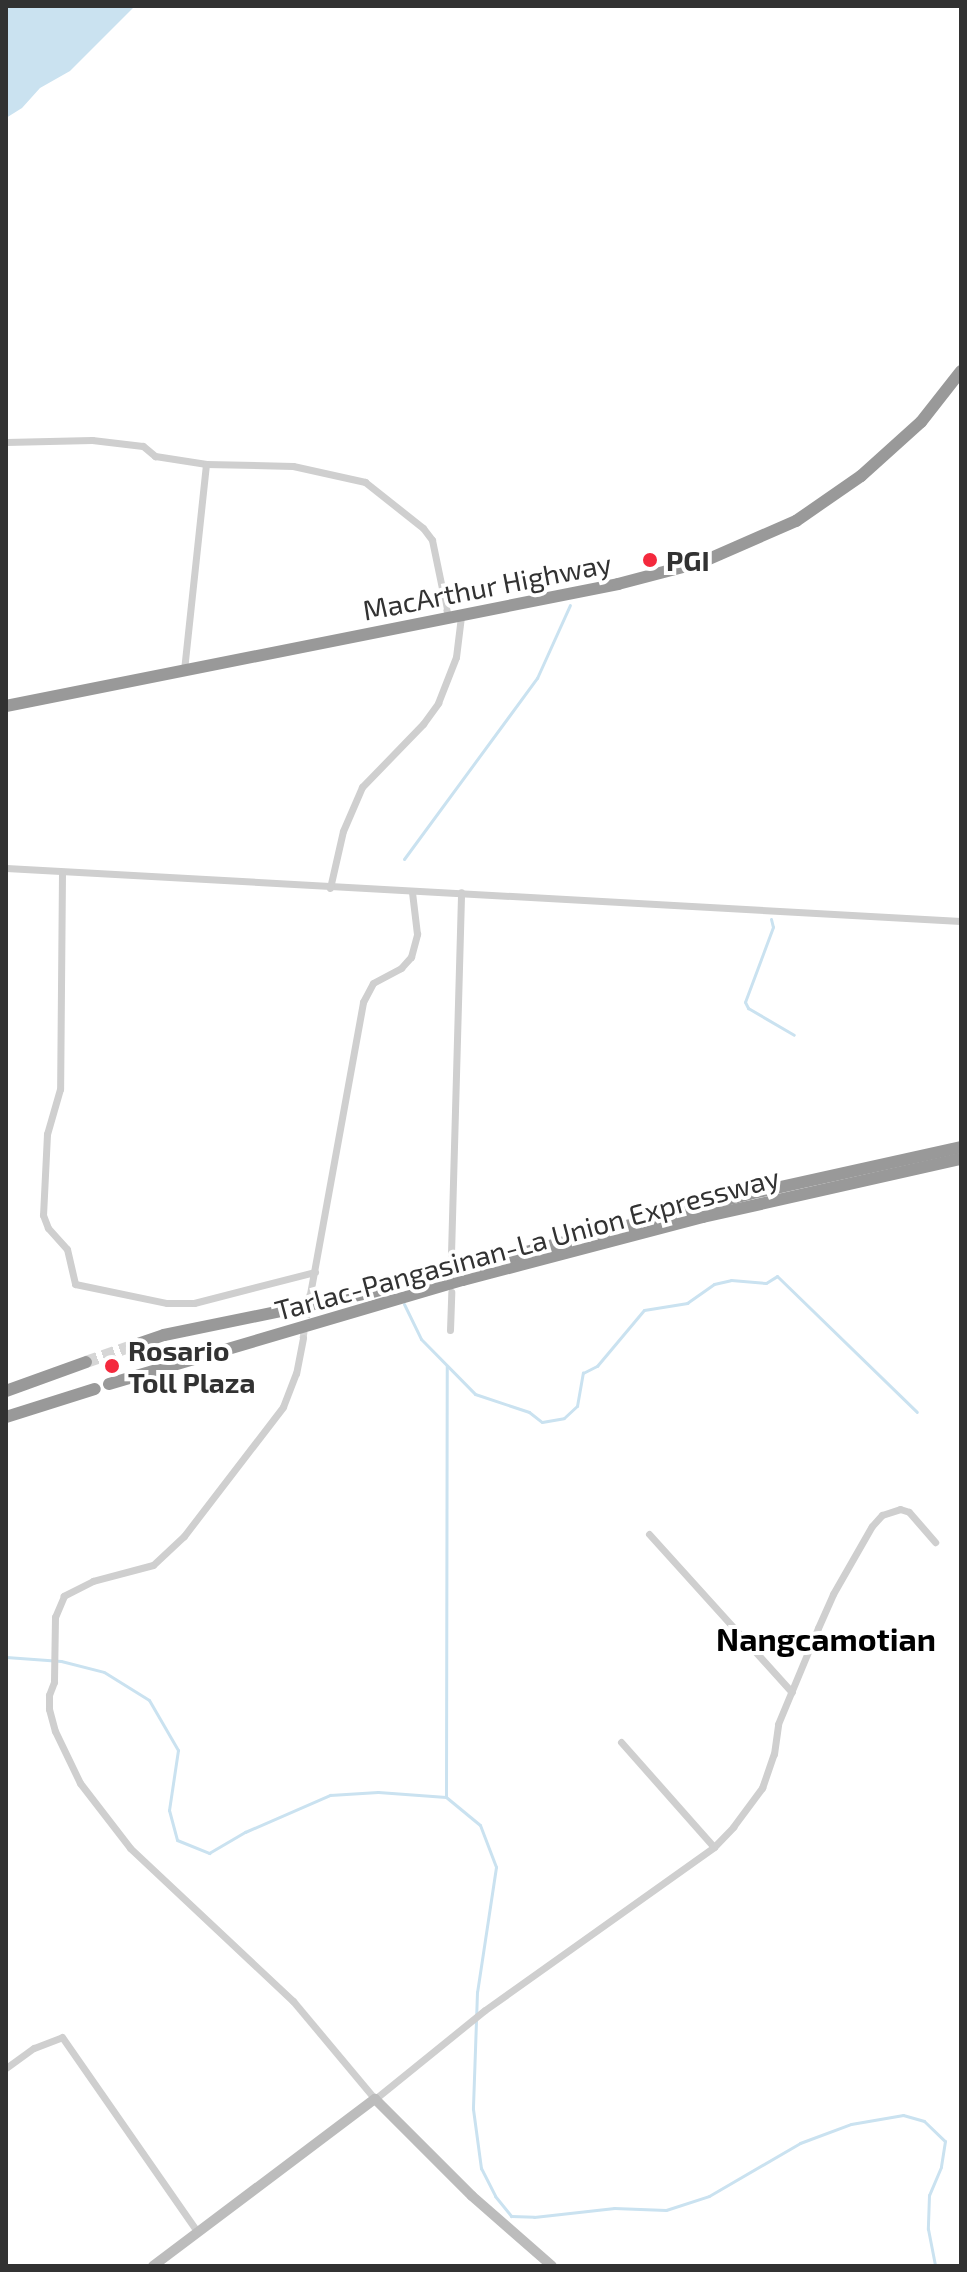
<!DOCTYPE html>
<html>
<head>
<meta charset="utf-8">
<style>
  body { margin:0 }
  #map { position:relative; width:967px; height:2272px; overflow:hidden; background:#fff; font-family:"Exo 2",sans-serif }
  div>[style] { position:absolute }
  .water>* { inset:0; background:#cae2f0 }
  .stream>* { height:3px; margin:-1.5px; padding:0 1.5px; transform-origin:1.5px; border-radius:1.5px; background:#cae2f0 }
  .street-tunnel>* { height:7px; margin-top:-3.5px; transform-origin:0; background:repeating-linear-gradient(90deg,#d6d6d6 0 7px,transparent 0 10.5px) }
  .highway-tunnel>* { height:12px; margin-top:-6px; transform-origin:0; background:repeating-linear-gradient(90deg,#d6d6d6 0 12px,transparent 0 18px) }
  .street>* { height:7px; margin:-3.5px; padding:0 3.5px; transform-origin:3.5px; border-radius:3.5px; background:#cfcfcf }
  .secondary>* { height:10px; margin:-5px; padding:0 5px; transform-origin:5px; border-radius:5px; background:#bcbcbc }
  .highway>* { height:12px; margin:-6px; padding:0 6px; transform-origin:6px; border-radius:6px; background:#999 }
  .dots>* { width:22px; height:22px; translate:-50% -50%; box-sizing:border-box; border:4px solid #fff; border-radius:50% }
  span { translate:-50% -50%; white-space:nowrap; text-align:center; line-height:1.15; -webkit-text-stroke:8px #fff; paint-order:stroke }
  .poi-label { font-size:28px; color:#323232; font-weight:700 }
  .left { translate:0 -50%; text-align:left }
  .street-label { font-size:28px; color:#323232 }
  .quarter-label { font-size:32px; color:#000; font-weight:700 }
  .frame { position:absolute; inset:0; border:8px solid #323232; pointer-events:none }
</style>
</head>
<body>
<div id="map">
  <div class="water">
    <div style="clip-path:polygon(6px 6px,135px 6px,70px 71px,40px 88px,22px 108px,6px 118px)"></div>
  </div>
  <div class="stream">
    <div style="left:404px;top:859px;width:225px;rotate:-53.7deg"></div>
    <div style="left:537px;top:678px;width:80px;rotate:-65.7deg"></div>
    <div style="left:771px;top:919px;width:8px;rotate:76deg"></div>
    <div style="left:773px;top:927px;width:80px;rotate:110.5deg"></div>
    <div style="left:745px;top:1002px;width:7px;rotate:63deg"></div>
    <div style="left:748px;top:1008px;width:53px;rotate:30.4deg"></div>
    <div style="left:404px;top:1304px;width:39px;rotate:64deg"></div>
    <div style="left:421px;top:1339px;width:77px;rotate:45.5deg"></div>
    <div style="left:475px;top:1394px;width:57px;rotate:18.4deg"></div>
    <div style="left:529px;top:1412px;width:16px;rotate:38deg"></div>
    <div style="left:542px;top:1422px;width:22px;rotate:-10deg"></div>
    <div style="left:564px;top:1418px;width:18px;rotate:-43deg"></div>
    <div style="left:577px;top:1406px;width:34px;rotate:-80deg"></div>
    <div style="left:583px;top:1373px;width:16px;rotate:-27deg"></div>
    <div style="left:597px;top:1366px;width:73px;rotate:-50deg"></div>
    <div style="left:644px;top:1310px;width:44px;rotate:-9.2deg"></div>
    <div style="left:687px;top:1303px;width:33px;rotate:-35deg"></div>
    <div style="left:714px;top:1284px;width:17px;rotate:-13deg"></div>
    <div style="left:731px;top:1280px;width:35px;rotate:5deg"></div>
    <div style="left:766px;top:1283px;width:13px;rotate:-32deg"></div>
    <div style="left:777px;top:1276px;width:195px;rotate:44.2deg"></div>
    <div style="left:6px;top:1657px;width:55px;rotate:4.2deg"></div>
    <div style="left:61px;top:1661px;width:44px;rotate:14.3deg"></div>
    <div style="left:104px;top:1672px;width:53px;rotate:31.9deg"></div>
    <div style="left:149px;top:1700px;width:58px;rotate:59.9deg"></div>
    <div style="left:178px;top:1750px;width:61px;rotate:98.5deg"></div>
    <div style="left:169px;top:1810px;width:31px;rotate:75deg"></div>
    <div style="left:177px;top:1840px;width:35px;rotate:22deg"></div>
    <div style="left:209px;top:1853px;width:42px;rotate:-30.3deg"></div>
    <div style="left:245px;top:1832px;width:93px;rotate:-23.5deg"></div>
    <div style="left:330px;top:1795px;width:48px;rotate:-3.6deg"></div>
    <div style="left:378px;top:1792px;width:68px;rotate:4.2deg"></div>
    <div style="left:446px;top:1797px;width:44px;rotate:39.5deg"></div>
    <div style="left:480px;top:1825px;width:45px;rotate:69.1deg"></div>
    <div style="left:496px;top:1867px;width:126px;rotate:98.6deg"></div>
    <div style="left:477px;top:1992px;width:117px;rotate:92deg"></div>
    <div style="left:473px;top:2109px;width:60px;rotate:82.3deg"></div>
    <div style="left:481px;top:2168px;width:31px;rotate:63deg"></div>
    <div style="left:495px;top:2196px;width:26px;rotate:51deg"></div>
    <div style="left:511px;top:2216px;width:23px;rotate:2deg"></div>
    <div style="left:534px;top:2217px;width:81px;rotate:-6.4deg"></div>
    <div style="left:614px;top:2208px;width:52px;rotate:2.2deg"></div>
    <div style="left:666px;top:2210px;width:45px;rotate:-18deg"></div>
    <div style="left:709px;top:2196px;width:105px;rotate:-30.2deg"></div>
    <div style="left:800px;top:2143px;width:54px;rotate:-20.4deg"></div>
    <div style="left:851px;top:2124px;width:53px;rotate:-9.8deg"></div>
    <div style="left:903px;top:2115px;width:22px;rotate:16deg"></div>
    <div style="left:924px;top:2121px;width:29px;rotate:44deg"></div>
    <div style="left:945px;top:2141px;width:26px;rotate:99deg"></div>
    <div style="left:941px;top:2167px;width:30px;rotate:113deg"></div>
    <div style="left:929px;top:2195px;width:34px;rotate:92deg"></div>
    <div style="left:928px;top:2229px;width:38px;rotate:79deg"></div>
    <div style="left:446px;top:1797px;width:431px;rotate:-89.9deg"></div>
  </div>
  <div class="street-tunnel">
    <div style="left:303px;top:1338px;width:45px;rotate:-81deg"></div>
  </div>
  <div class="highway-tunnel">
    <div style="left:86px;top:1362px;width:49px;rotate:-19.2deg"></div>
  </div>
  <div class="street">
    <div style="left:6px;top:442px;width:86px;rotate:-1.3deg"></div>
    <div style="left:92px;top:440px;width:51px;rotate:6.7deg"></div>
    <div style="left:143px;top:446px;width:16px;rotate:40deg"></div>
    <div style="left:155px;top:456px;width:52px;rotate:8.9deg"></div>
    <div style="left:206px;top:464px;width:87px;rotate:1.3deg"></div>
    <div style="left:293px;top:466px;width:74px;rotate:12.5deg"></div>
    <div style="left:365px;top:482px;width:74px;rotate:38.4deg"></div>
    <div style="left:423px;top:528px;width:15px;rotate:53deg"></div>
    <div style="left:432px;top:540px;width:79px;rotate:78.3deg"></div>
    <div style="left:184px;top:670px;width:207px;rotate:-83.9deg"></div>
    <div style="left:6px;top:868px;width:956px;rotate:3.18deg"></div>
    <div style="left:62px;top:873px;width:216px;rotate:90.5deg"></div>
    <div style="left:60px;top:1089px;width:47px;rotate:106.1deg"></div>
    <div style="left:47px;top:1134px;width:81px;rotate:92.8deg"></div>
    <div style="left:43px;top:1215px;width:14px;rotate:69deg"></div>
    <div style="left:48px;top:1228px;width:28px;rotate:48deg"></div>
    <div style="left:67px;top:1249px;width:36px;rotate:77deg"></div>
    <div style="left:75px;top:1284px;width:94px;rotate:11.7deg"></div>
    <div style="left:167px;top:1303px;width:27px"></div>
    <div style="left:194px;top:1303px;width:125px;rotate:-14.4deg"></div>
    <div style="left:330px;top:888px;width:58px;rotate:-77.2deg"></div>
    <div style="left:343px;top:831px;width:48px;rotate:-66.6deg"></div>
    <div style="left:362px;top:787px;width:88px;rotate:-45.9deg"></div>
    <div style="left:423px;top:724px;width:26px;rotate:-54deg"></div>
    <div style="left:438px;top:703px;width:49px;rotate:-68.6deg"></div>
    <div style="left:456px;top:657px;width:41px;rotate:-83deg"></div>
    <div style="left:451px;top:1254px;width:362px;rotate:-88.4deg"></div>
    <div style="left:310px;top:1294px;width:297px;rotate:-79.7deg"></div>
    <div style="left:363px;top:1002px;width:21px;rotate:-62deg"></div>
    <div style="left:373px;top:983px;width:32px;rotate:-28deg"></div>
    <div style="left:401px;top:968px;width:15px;rotate:-48deg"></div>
    <div style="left:411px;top:957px;width:24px;rotate:-75deg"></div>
    <div style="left:417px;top:934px;width:42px;rotate:-96.8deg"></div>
    <div style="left:450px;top:1330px;width:38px;rotate:-88deg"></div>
    <div style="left:303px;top:1338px;width:36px;rotate:101deg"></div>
    <div style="left:296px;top:1373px;width:36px;rotate:111deg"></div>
    <div style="left:283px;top:1407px;width:163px;rotate:127.5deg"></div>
    <div style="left:184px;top:1536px;width:42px;rotate:136.9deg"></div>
    <div style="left:153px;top:1565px;width:62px;rotate:165.1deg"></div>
    <div style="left:93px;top:1581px;width:33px;rotate:153deg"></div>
    <div style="left:64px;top:1596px;width:23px;rotate:113deg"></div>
    <div style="left:55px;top:1617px;width:65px;rotate:90.9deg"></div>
    <div style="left:54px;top:1682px;width:14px;rotate:111deg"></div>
    <div style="left:49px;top:1695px;width:14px;rotate:90deg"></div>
    <div style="left:49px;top:1709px;width:23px;rotate:75deg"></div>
    <div style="left:55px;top:1731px;width:58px;rotate:64.3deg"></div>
    <div style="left:80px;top:1783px;width:82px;rotate:52.4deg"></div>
    <div style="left:130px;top:1848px;width:224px;rotate:43.2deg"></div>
    <div style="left:293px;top:2001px;width:128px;rotate:50.1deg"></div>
    <div style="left:375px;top:2099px;width:141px;rotate:-39deg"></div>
    <div style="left:485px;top:2010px;width:281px;rotate:-35.4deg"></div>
    <div style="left:714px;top:1847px;width:28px;rotate:-46deg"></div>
    <div style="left:733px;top:1827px;width:49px;rotate:-53.4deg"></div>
    <div style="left:762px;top:1788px;width:36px;rotate:-71deg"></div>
    <div style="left:774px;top:1754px;width:30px;rotate:-82deg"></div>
    <div style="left:778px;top:1724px;width:104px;rotate:-67.4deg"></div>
    <div style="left:818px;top:1628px;width:37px;rotate:-66deg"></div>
    <div style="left:833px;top:1594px;width:78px;rotate:-60.2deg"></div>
    <div style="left:872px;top:1526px;width:15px;rotate:-48deg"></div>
    <div style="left:882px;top:1515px;width:19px;rotate:-18deg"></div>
    <div style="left:900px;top:1509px;width:9px;rotate:18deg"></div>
    <div style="left:909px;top:1512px;width:40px;rotate:49deg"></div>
    <div style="left:649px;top:1534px;width:213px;rotate:47.9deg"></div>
    <div style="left:621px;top:1742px;width:140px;rotate:48.5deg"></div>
    <div style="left:6px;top:2068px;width:34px;rotate:-36deg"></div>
    <div style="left:34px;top:2048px;width:30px;rotate:-21deg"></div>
    <div style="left:62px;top:2037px;width:235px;rotate:55.2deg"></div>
  </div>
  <div class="secondary">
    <div style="left:153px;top:2266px;width:278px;rotate:-37deg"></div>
    <div style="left:375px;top:2099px;width:137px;rotate:45deg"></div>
    <div style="left:472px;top:2196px;width:106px;rotate:41.2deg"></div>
  </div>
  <div class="highway">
    <div style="left:6px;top:706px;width:624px;rotate:-11.27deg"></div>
    <div style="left:618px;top:584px;width:87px;rotate:-14.7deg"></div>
    <div style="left:702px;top:562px;width:103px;rotate:-23.6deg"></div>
    <div style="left:796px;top:521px;width:79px;rotate:-34.7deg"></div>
    <div style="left:861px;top:476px;width:81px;rotate:-42deg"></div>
    <div style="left:921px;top:422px;width:65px;rotate:-51.9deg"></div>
    <div style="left:132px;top:1346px;width:34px;rotate:-19deg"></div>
    <div style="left:164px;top:1335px;width:209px;rotate:-11.6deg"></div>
    <div style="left:369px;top:1293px;width:393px;rotate:-14.6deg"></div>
    <div style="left:749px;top:1194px;width:217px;rotate:-12.5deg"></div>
    <div style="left:109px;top:1384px;width:369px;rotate:-16.4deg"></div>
    <div style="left:463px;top:1280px;width:248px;rotate:-14.7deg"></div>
    <div style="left:703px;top:1217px;width:264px;rotate:-12.7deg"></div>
    <div style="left:6px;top:1391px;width:85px;rotate:-19.9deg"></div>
    <div style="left:6px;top:1417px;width:93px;rotate:-17.5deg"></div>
  </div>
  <div class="dots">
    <div style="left:650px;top:560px;background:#f4293d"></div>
    <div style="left:112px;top:1366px;background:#f4293d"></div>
  </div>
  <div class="poi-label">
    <span class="left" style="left:666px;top:560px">PGI</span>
    <span class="left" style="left:128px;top:1366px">Rosario<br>Toll Plaza</span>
  </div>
  <div class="street-label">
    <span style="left:487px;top:586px;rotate:-11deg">MacArthur Highway</span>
    <span style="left:527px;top:1243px;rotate:-15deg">Tarlac-Pangasinan-La Union Expressway</span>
  </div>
  <div class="quarter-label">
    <span style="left:826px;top:1638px">Nangcamotian</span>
  </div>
  <div class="frame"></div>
</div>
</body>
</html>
